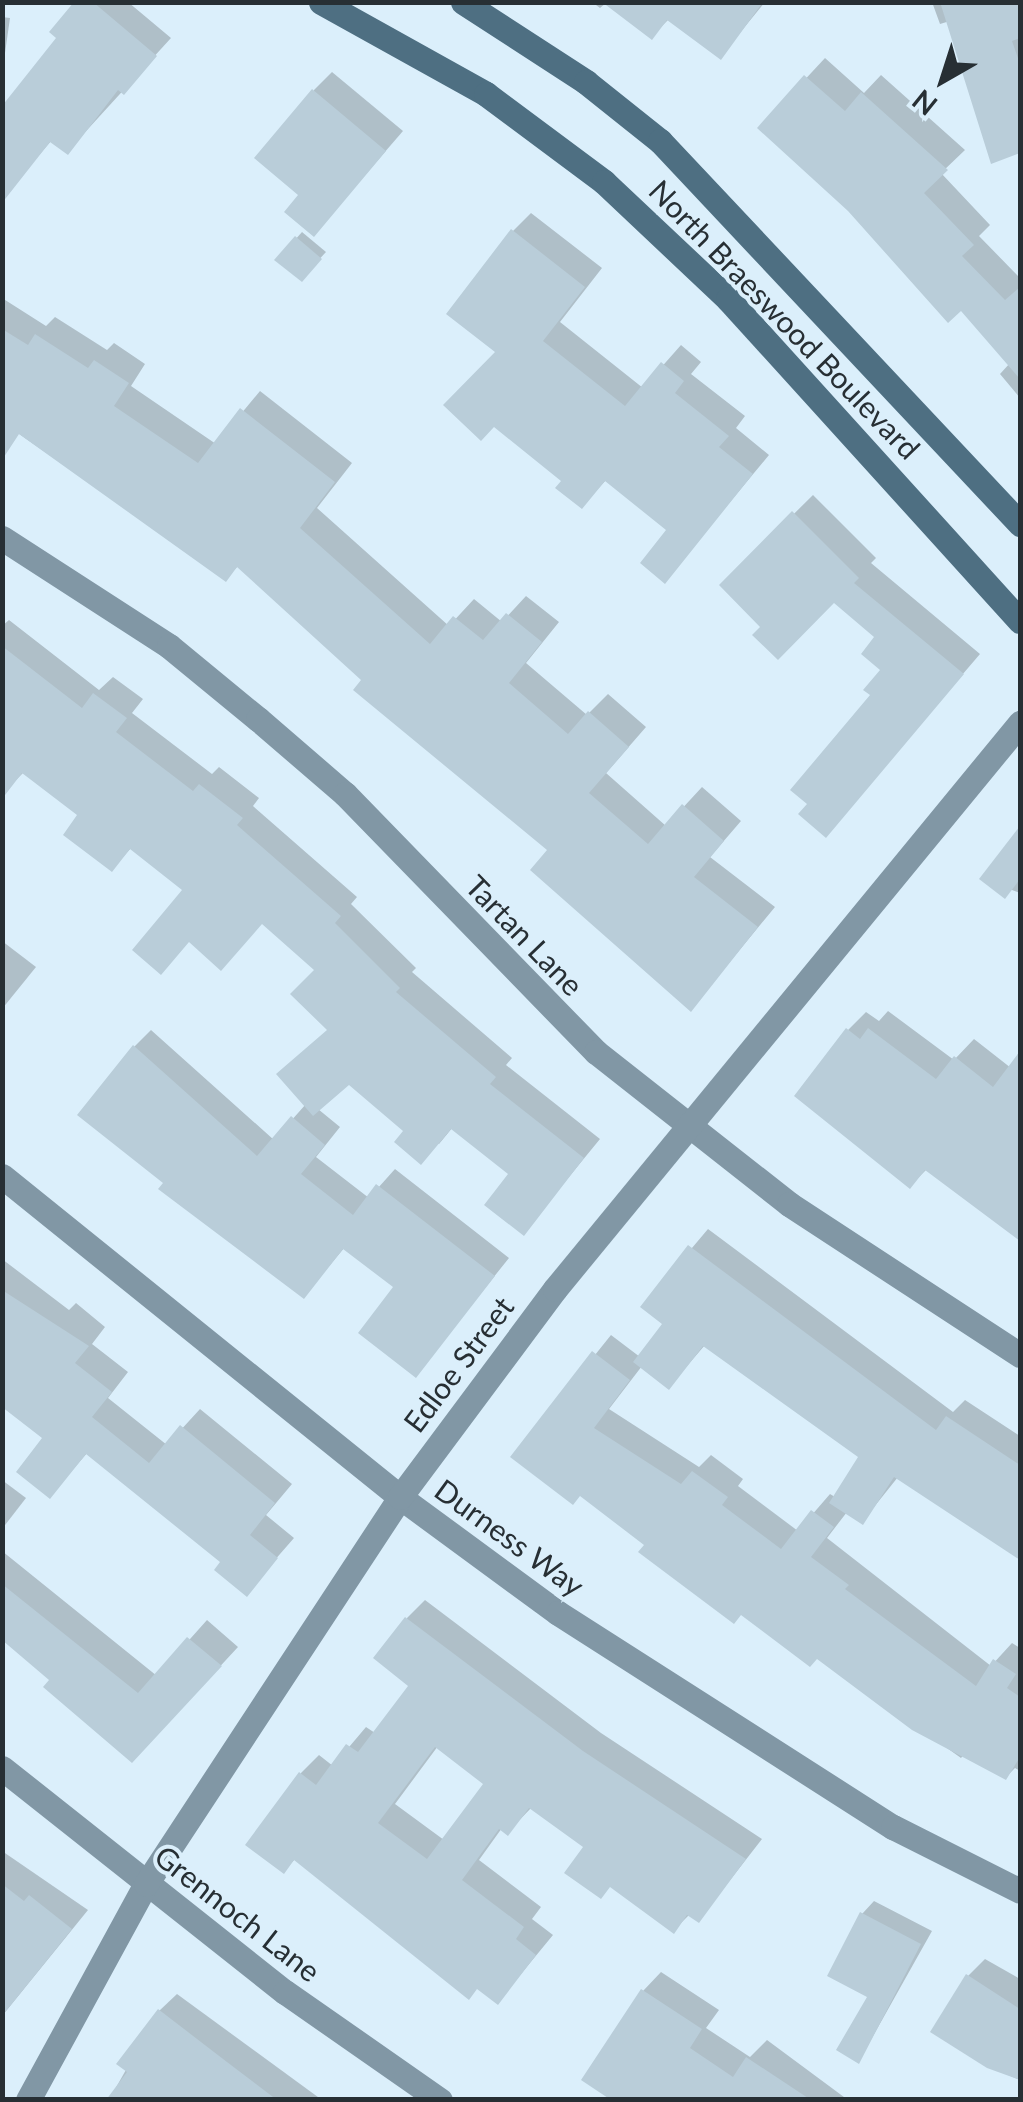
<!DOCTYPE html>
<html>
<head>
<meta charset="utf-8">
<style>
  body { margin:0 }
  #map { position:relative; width:1023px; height:2102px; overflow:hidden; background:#dbeffb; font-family:Lato,sans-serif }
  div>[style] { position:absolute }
  .shadow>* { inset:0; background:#0003 }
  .building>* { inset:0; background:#b9cdd9 }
  .street>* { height:25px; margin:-12.5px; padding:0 12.5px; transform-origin:12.5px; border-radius:12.5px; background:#8197a5 }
  .secondary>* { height:25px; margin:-12.5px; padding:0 12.5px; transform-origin:12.5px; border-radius:12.5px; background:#4e6f82 }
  span { translate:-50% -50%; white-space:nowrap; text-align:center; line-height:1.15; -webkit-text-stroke:8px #dbeffb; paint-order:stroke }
  .street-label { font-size:30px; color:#272f34 }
  .frame { position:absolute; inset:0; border:5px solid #272f34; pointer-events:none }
  .north { position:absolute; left:893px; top:30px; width:100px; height:100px; -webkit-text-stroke:8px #dbeffb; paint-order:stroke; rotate:219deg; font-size:28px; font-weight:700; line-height:40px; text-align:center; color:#272f34 }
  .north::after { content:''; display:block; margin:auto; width:35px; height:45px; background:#272f34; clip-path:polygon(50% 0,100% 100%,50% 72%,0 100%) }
</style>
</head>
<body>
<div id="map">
  <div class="shadow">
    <div style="clip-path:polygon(77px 2px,128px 2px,171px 38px,67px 152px,52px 140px,15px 183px,59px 38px)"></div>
    <div style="clip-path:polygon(592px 2px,765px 2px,721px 56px,669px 19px,652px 36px,606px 3px,600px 8px)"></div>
    <div style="clip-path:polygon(932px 2px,1020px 2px,1020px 150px,992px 160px,950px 21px,940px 24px)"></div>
    <div style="clip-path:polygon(2px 17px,10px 18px,2px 74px)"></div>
    <div style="clip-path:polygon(825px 58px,864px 93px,881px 75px,965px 150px,941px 173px,990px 225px,979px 236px,1020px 278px,1020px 398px,1000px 374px,1010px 363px,961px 307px,760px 128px)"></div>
    <div style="clip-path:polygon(332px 72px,403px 131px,314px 234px,302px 195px,314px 90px)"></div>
    <div style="clip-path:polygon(531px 213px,602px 268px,560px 322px,643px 388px,681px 345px,701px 362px,691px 374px,745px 416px,736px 428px,769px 455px,665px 580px,669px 530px,607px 479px,582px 506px,499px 352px,513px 231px)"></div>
    <div style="clip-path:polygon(302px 232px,326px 252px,301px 279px,278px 259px)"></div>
    <div style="clip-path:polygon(2px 298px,46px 326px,55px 317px,107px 350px,114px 343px,145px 364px,131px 386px,216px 444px,260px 391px,352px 463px,317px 508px,449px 626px,474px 599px,502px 622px,526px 596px,559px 622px,526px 663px,587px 715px,608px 694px,646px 727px,606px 773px,666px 826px,702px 787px,741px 821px,710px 857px,775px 907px,691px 1009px,550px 850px,239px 565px,226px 578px,2px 422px)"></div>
    <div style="clip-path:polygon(813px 495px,876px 558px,871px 563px,980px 654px,826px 834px,883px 670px,878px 637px,834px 599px,764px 627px,722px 585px)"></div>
    <div style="clip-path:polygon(9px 620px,99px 690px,113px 677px,143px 699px,132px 713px,212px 774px,219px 767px,259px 798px,253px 806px,357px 897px,351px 904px,416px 968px,412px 972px,512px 1058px,506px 1065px,600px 1139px,523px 1233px,512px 1174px,453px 1127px,439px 1144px,407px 1131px,349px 1082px,318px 1109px,340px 1127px,316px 1157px,369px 1198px,395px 1169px,509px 1258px,416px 1374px,396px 1286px,345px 1247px,304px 1296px,166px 1183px,134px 1047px,151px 1030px,274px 1140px,306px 1104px,329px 1029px,318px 970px,264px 922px,190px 940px,186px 890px,132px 847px,112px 869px,81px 815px,24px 772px,8px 788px,2px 784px,2px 626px)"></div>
    <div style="clip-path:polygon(1020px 830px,1020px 893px,983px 879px)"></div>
    <div style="clip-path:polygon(2px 941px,36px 967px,2px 1009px)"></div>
    <div style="clip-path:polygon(888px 1011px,954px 1060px,974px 1039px,1011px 1068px,1020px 1055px,1020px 1236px,928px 1168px,910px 1186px,848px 1030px,866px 1012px,879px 1021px)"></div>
    <div style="clip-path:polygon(evenodd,708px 1229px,953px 1412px,965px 1400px,1020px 1436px,1020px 1557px,898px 1477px,862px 1522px,847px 1512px,827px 1538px,991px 1666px,1012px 1643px,1020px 1648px,1020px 1771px,1015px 1768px,1006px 1777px,966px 1752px,961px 1758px,818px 1656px,742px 1612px,581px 1493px,513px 1457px,611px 1335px,640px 1357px,666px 1324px,643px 1306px,708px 1229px,705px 1345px,862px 1456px,835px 1497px,830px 1494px,798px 1531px,738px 1486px,743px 1479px,711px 1455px,699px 1467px,609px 1409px,642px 1366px,669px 1387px,705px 1345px)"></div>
    <div style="clip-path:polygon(2px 1259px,69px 1310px,76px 1303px,105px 1327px,92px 1344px,128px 1372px,108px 1398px,167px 1445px,200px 1409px,292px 1484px,266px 1515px,294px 1538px,246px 1593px,223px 1562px,88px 1452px,50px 1496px,46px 1438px,2px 1406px)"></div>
    <div style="clip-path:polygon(2px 1480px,26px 1498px,2px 1529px)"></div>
    <div style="clip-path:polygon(2px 1551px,157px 1676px,207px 1620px,238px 1647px,150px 1742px,53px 1680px,2px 1637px)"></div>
    <div style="clip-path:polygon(evenodd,425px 1600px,601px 1733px,762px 1839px,699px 1920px,690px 1914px,674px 1930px,586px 1846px,532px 1807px,508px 1832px,502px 1828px,479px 1860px,541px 1907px,532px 1919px,553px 1935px,498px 2002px,296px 1858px,284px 1871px,301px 1773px,319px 1755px,333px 1766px,366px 1727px,375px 1733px,412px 1686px,407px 1618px,425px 1600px,438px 1746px,486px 1784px,444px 1840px,395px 1804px,438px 1746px)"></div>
    <div style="clip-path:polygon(2px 1851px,88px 1910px,2px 2016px)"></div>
    <div style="clip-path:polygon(874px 1901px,932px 1931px,859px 2061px,870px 1996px,862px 1914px)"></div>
    <div style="clip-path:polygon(985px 1959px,1020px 1979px,1020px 2080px,988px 2066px,968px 1976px)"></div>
    <div style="clip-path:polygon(661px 1972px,719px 2010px,706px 2028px,750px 2057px,767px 2040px,848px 2100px,619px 2100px,643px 1991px)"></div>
    <div style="clip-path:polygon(177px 1994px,322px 2100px,109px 2100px,159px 2011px)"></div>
  </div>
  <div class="building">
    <div style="clip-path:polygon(74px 2px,93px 2px,157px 56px,124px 95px,118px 90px,68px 155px,50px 142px,2px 203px,2px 106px,56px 38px,49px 32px)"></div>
    <div style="clip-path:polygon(602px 2px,763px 2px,721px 60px,667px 20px,652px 40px)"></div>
    <div style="clip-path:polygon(940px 2px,1020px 2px,1020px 38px,1012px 41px,1020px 64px,1020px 153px,991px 164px)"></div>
    <div style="clip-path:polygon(804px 75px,845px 111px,861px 92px,948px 170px,924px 193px,974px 245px,962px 256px,1005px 300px,1020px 287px,1020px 379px,961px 311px,948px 323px,848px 211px,757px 128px)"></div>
    <div style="clip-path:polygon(312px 89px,386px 151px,314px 237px,284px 212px,298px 195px,254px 158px)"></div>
    <div style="clip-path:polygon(511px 229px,585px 287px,543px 341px,625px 406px,661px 362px,684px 381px,675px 393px,729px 436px,719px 447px,753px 474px,665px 584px,640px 563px,666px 530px,605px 481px,582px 509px,555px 488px,561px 481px,494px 427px,481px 441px,443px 405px,495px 352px,446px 314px)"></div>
    <div style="clip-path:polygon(295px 236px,322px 259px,302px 282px,274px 260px)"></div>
    <div style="clip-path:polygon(2px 329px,28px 345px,35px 334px,88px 368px,94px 360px,129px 383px,114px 406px,198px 463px,240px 408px,335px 482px,300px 528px,430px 644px,453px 616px,483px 640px,506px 613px,542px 642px,509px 683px,568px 734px,588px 711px,629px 747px,589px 793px,648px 844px,682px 804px,724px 841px,694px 877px,758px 927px,691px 1012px,530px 870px,547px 850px,353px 690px,361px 680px,237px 567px,226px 582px,19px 434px,2px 460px)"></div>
    <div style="clip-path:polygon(792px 511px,859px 578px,854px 583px,964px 674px,826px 838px,798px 814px,807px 804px,790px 790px,870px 695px,863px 690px,880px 670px,861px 654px,874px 637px,834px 603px,778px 660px,752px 635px,760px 627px,719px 585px)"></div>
    <div style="clip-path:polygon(2px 646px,82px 708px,93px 693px,127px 718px,116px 732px,193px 791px,199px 784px,243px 818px,237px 825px,341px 916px,335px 923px,400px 988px,396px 992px,496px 1077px,490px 1084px,584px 1158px,524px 1236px,484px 1205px,508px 1174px,451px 1129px,421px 1165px,394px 1142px,403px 1131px,349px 1085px,313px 1116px,276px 1074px,327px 1030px,290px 994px,314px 970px,262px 924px,221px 971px,189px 942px,161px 975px,132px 950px,182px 890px,130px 849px,112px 872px,63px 835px,77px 815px,22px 773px,2px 799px)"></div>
    <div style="clip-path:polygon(1020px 826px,1020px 879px,1005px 899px,979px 879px)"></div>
    <div style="clip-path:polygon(846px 1028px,860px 1039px,868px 1028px,936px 1079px,954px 1056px,993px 1087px,1020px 1051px,1020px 1241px,925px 1170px,910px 1189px,794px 1096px)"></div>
    <div style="clip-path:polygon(133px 1045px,257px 1156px,291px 1116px,325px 1145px,301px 1174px,353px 1215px,376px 1184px,495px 1276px,416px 1378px,358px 1333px,393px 1287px,343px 1249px,304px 1299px,158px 1189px,163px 1183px,77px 1115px)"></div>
    <div style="clip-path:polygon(688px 1245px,936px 1430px,946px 1416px,1020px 1465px,1020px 1560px,894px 1477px,863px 1525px,829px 1503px,858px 1457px,703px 1346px,669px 1390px,633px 1362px,662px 1324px,640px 1307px)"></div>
    <div style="clip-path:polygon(2px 1290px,89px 1346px,75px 1363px,112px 1392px,92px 1417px,149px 1463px,180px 1425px,275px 1503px,250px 1535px,278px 1558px,247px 1597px,214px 1570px,220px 1562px,86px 1454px,50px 1499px,16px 1472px,42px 1438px,2px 1407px)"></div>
    <div style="clip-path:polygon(592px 1351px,630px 1380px,594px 1428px,681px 1484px,692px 1471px,728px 1497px,722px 1505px,781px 1549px,811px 1510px,834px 1527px,811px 1557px,849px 1585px,845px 1589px,976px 1686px,993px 1659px,1016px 1674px,1007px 1688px,1020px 1697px,1020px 1757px,1006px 1780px,912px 1730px,817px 1659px,810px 1667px,741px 1615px,734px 1624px,638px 1552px,644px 1545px,580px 1496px,573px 1505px,510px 1457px)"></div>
    <div style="clip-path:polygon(2px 1584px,138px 1693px,187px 1637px,222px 1666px,132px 1763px,43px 1687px,49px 1680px,2px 1640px)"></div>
    <div style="clip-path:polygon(evenodd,405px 1617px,583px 1751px,746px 1859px,699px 1923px,687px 1915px,674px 1934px,610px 1887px,601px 1899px,564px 1873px,583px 1847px,529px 1808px,508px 1836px,499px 1829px,462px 1880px,524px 1927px,516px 1939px,536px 1955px,498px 2005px,477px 1989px,469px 2000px,294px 1860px,284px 1874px,245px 1845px,299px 1772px,316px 1785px,346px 1744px,358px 1752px,408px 1686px,373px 1658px,405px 1617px,435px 1747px,483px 1784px,427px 1859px,378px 1823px,435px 1747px)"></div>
    <div style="clip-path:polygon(2px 1884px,24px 1901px,29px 1895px,72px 1929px,2px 2016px)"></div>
    <div style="clip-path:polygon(860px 1912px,921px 1944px,859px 2064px,836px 2050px,867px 1997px,827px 1976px)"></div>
    <div style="clip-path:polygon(966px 1974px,1020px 2009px,1020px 2080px,987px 2068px,930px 2032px)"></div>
    <div style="clip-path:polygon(641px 1989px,702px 2029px,690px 2048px,733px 2077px,746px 2057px,811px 2100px,611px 2100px,581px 2080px)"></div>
    <div style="clip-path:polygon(158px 2009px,227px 2062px,277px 2100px,106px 2100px,127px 2072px,116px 2064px)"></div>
  </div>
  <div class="street">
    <div style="left:2px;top:538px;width:199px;rotate:32.9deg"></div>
    <div style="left:169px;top:646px;width:115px;rotate:39.4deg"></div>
    <div style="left:258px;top:719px;width:115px;rotate:40.8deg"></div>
    <div style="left:345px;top:794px;width:360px;rotate:45.8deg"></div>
    <div style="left:596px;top:1052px;width:246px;rotate:38.2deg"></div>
    <div style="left:789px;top:1204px;width:276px;rotate:33.2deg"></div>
    <div style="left:2px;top:1176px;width:511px;rotate:38.89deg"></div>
    <div style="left:400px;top:1497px;width:196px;rotate:36.3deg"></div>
    <div style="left:558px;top:1613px;width:398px;rotate:32.6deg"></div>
    <div style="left:893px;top:1827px;width:142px;rotate:26.7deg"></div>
    <div style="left:2px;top:1768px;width:361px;rotate:38.4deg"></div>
    <div style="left:285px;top:1992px;width:189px;rotate:34.9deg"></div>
    <div style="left:28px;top:2100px;width:246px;rotate:-61.4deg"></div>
    <div style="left:146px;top:1884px;width:463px;rotate:-56.7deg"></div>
    <div style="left:400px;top:1497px;width:259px;rotate:-53.3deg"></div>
    <div style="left:555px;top:1289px;width:733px;rotate:-50.6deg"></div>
  </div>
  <div class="secondary">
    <div style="left:321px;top:2px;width:189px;rotate:29.1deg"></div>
    <div style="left:486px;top:94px;width:147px;rotate:36.7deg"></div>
    <div style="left:604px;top:182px;width:170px;rotate:43.3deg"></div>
    <div style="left:728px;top:299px;width:435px;rotate:47.8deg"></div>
    <div style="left:463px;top:2px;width:147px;rotate:33deg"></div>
    <div style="left:586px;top:82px;width:95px;rotate:38.6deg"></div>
    <div style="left:660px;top:141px;width:526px;rotate:46.77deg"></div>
  </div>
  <div class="street-label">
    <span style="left:785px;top:319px;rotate:46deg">North Braeswood Boulevard</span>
    <span style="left:525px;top:935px;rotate:46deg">Tartan Lane</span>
    <span style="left:458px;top:1364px;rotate:-53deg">Edloe Street</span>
    <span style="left:510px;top:1537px;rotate:36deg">Durness Way</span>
    <span style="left:238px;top:1913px;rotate:38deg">Grennoch Lane</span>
  </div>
  <div class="frame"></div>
  <div class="north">N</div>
</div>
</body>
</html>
